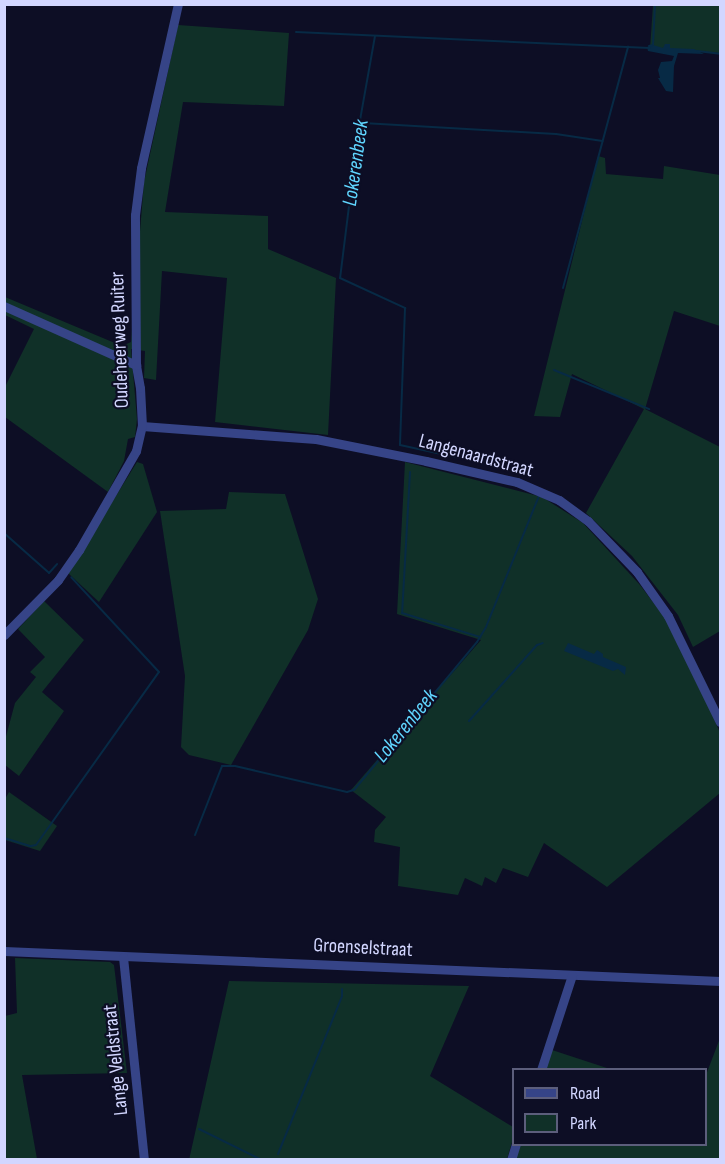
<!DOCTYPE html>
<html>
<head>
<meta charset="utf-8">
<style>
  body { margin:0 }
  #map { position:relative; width:725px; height:1164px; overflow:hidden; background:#0d0e25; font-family:"Sofia Sans Condensed",sans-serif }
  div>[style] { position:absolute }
  .green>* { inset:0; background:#103028 }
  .water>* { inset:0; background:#072a45 }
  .stream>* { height:2px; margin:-1px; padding:0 1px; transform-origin:1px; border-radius:1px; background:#072a45 }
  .street>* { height:9px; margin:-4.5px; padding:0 4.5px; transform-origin:4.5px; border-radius:4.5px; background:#364487 }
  span { translate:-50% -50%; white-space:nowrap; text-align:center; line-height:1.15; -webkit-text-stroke:4.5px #0d0e25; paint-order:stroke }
  .street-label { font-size:20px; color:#d2d6ff }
  .water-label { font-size:21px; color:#60d6ff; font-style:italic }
  .frame { position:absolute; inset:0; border:6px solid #d2d6ff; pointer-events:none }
  .legend { position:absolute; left:512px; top:1068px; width:195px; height:78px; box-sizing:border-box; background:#0d0e25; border:2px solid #5c5e7c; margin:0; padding:8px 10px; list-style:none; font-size:18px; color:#d2d6ff }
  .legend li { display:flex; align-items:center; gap:12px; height:30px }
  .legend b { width:30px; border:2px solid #5c5e7c }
</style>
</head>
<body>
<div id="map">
  <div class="green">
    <div style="clip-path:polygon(653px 5px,720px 5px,720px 53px,650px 49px)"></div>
    <div style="clip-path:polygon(178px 25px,289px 33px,284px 106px,183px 102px,165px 212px,268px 216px,268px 249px,336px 278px,328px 435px,215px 422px,227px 278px,162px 271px,156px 380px,144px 378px,145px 351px,131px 349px,137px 419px,135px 437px,128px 439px,124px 461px,108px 492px,5px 417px,4px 389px,34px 329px,5px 315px,5px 297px,122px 346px,131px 342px,144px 182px)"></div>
    <div style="clip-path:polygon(598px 156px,605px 158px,606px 174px,663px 179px,664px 166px,720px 175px,720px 326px,674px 311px,645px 409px,720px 447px,720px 631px,693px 647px,678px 615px,632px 556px,586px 513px,644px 409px,572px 374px,560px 417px,534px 416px)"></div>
    <div style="clip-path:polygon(137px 462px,143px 464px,157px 512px,99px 602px,68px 573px)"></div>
    <div style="clip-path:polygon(405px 462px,542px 497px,583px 523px,640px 585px,665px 618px,707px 702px,720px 733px,720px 793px,607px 887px,544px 843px,528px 877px,503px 868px,496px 883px,485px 877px,482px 886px,465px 878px,458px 895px,398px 886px,400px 847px,374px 842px,375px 830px,386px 817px,351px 790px,481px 640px,397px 614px)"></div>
    <div style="clip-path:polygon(229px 492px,285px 494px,318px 599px,308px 630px,231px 765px,189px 755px,181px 747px,185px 676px,160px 511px,226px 509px)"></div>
    <div style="clip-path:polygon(44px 601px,84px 640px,42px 692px,64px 711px,19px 776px,5px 765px,5px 740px,15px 703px,36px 677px,30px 672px,45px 657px,18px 629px)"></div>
    <div style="clip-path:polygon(9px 792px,57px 826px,40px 851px,5px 840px,5px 799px)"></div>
    <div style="clip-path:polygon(15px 958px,110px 962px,114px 965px,127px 1073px,22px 1075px,37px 1159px,48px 1159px,5px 1159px,5px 1016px,17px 1013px)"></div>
    <div style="clip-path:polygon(229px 981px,469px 986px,430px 1076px,513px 1127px,513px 1139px,507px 1159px,189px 1160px)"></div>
    <div style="clip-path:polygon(720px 1038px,720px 1159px,515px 1160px,520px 1145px,706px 1144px,706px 1075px)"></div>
    <div style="clip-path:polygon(552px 1050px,610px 1069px,545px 1070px)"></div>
  </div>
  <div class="water">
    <div style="clip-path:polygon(665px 44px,670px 44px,670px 48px,694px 49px,704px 54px,678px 53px,674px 66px,673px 92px,666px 91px,658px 78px,660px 78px,658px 70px,661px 62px,672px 61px,674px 56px,648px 51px,647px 47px,653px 45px,663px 48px)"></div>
    <div style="clip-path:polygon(568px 643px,594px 654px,597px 650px,603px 654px,603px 657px,626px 667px,625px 675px,618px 669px,613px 671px,564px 651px)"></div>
  </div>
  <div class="stream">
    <div style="left:296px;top:32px;width:354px;rotate:2.6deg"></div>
    <div style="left:375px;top:36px;width:91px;rotate:100.1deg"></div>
    <div style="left:359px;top:126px;width:153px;rotate:97.1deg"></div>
    <div style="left:340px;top:278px;width:72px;rotate:24.8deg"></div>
    <div style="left:405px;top:308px;width:137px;rotate:92.1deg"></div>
    <div style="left:400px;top:445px;width:122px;rotate:12.3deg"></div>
    <div style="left:649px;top:46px;width:4px;rotate:-14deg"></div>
    <div style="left:653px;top:45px;width:41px;rotate:-87.2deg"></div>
    <div style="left:697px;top:51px;width:23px;rotate:7deg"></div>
    <div style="left:363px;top:123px;width:193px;rotate:3.3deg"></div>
    <div style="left:556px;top:134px;width:47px;rotate:8.7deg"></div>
    <div style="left:563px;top:288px;width:250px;rotate:-74.9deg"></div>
    <div style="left:554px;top:370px;width:103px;rotate:22.3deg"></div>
    <div style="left:410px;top:472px;width:141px;rotate:93.2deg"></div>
    <div style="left:402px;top:613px;width:82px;rotate:17.1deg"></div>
    <div style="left:4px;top:533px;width:60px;rotate:41.6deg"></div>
    <div style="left:49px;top:573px;width:12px;rotate:-48deg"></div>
    <div style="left:469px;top:721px;width:102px;rotate:-48.2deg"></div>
    <div style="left:537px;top:645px;width:6px;rotate:-18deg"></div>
    <div style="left:195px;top:835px;width:74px;rotate:-68.6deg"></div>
    <div style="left:222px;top:766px;width:13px"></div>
    <div style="left:235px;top:766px;width:115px;rotate:13.1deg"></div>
    <div style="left:347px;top:792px;width:7px;rotate:-16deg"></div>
    <div style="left:354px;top:790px;width:192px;rotate:-50.3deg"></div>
    <div style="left:477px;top:642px;width:17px;rotate:-59deg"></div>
    <div style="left:486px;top:627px;width:141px;rotate:-68deg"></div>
    <div style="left:4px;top:838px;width:28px;rotate:17deg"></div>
    <div style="left:31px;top:846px;width:5px;rotate:-11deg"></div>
    <div style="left:36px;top:845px;width:212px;rotate:-54.6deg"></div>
    <div style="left:159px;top:672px;width:129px;rotate:-132.8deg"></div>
    <div style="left:199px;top:1129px;width:70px;rotate:26.2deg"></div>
    <div style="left:278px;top:1154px;width:170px;rotate:-67.9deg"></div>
    <div style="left:342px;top:996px;width:7px;rotate:-90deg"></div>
  </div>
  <div class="street">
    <div style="left:4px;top:306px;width:145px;rotate:24.1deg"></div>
    <div style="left:142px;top:426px;width:174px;rotate:4.3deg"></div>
    <div style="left:316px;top:439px;width:112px;rotate:11.3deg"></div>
    <div style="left:426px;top:461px;width:93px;rotate:13deg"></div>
    <div style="left:517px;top:482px;width:46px;rotate:23.2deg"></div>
    <div style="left:559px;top:500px;width:36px;rotate:36deg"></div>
    <div style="left:588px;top:521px;width:71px;rotate:46.1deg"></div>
    <div style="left:637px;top:572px;width:54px;rotate:54.8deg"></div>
    <div style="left:668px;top:616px;width:118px;rotate:63.9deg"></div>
    <div style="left:4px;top:635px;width:77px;rotate:-45.5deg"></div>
    <div style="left:58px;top:580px;width:37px;rotate:-55deg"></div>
    <div style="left:79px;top:550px;width:114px;rotate:-60.1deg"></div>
    <div style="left:136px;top:451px;width:26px;rotate:-77deg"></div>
    <div style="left:142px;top:426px;width:38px;rotate:-93deg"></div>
    <div style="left:140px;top:388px;width:23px;rotate:-100deg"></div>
    <div style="left:136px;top:365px;width:150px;rotate:-90.4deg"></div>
    <div style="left:135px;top:215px;width:47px;rotate:-82.7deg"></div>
    <div style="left:141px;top:168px;width:168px;rotate:-77.3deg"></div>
    <div style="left:4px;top:951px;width:717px;rotate:2.4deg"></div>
    <div style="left:123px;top:957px;width:204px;rotate:84.1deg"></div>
    <div style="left:541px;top:1070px;width:100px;rotate:-71.9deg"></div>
    <div style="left:511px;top:1160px;width:17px;rotate:-73deg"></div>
  </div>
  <div class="street-label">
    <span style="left:120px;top:340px;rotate:-92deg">Oudeheerweg Ruiter</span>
    <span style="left:476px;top:456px;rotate:15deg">Langenaardstraat</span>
    <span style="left:363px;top:948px;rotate:3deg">Groenselstraat</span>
    <span style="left:116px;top:1060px;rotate:-96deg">Lange Veldstraat</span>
  </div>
  <div class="water-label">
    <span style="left:356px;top:163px;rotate:-82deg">Lokerenbeek</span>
    <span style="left:406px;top:726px;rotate:-51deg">Lokerenbeek</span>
  </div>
  <div class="frame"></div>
  <ul class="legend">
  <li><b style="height:8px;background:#364487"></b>Road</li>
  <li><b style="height:16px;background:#103028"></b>Park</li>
  </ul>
</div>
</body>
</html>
